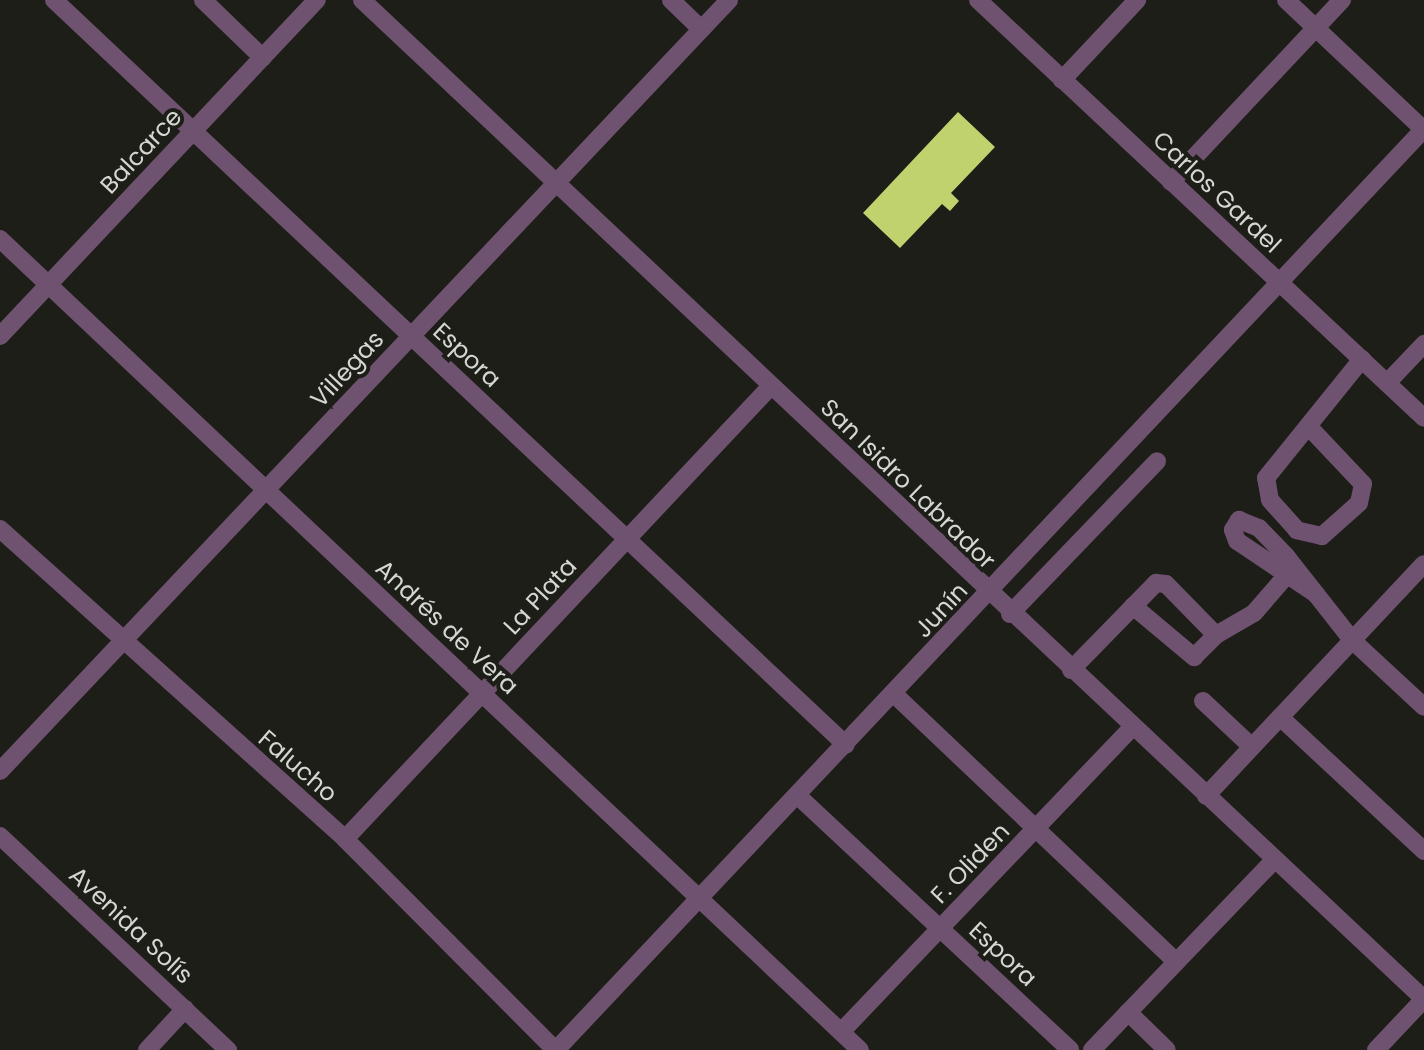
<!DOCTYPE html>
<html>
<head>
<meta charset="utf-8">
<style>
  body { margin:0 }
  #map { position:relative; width:1424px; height:1050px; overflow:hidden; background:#1c1e17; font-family:Poppins,sans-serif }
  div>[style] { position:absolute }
  .building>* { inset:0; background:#c0d26e }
  .minor>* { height:18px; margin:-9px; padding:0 9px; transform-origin:9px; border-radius:9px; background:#6f526f }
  span { translate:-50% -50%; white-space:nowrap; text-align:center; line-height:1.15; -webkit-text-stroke:8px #1c1e17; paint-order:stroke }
  .street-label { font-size:24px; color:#d5d7d2 }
</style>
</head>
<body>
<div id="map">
  <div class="building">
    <div style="clip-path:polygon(958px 112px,995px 147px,951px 193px,959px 201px,950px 211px,942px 204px,900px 248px,863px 213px)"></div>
  </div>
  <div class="minor">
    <div style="left:54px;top:0;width:1087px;rotate:43.25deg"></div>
    <div style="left:203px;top:0;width:83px;rotate:44deg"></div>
    <div style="left:362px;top:0;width:1458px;rotate:43.25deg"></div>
    <div style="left:671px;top:0;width:42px;rotate:44deg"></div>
    <div style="left:978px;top:0;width:611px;rotate:43.14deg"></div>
    <div style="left:1286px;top:0;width:190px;rotate:43.3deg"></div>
    <div style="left:1062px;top:80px;width:110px;rotate:-46.8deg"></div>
    <div style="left:1171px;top:182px;width:250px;rotate:-46.8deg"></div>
    <div style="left:0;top:239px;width:1182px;rotate:43.32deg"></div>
    <div style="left:0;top:336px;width:462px;rotate:-46.7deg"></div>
    <div style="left:1387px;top:383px;width:54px;rotate:-46.5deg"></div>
    <div style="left:1310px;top:428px;width:77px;rotate:46.6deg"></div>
    <div style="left:1363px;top:484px;width:19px;rotate:102deg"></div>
    <div style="left:1359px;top:503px;width:50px;rotate:138.3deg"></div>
    <div style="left:1322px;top:536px;width:26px;rotate:-167deg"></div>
    <div style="left:1297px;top:530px;width:40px;rotate:-132deg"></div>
    <div style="left:1270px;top:500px;width:22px;rotate:-100deg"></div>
    <div style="left:1266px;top:478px;width:153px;rotate:-51.1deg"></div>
    <div style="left:0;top:529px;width:464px;rotate:41.9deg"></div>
    <div style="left:345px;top:839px;width:298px;rotate:45.1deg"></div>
    <div style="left:1316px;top:594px;width:95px;rotate:-146.1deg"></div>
    <div style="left:1237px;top:541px;width:12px;rotate:-110deg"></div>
    <div style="left:1233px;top:530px;width:12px;rotate:-59deg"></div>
    <div style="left:1239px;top:520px;width:22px;rotate:22deg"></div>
    <div style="left:1259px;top:528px;width:39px;rotate:46deg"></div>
    <div style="left:1286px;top:556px;width:107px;rotate:51.8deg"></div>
    <div style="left:1352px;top:640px;width:98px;rotate:42.9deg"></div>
    <div style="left:1133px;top:606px;width:80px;rotate:39.9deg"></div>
    <div style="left:1194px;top:657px;width:31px;rotate:-45deg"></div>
    <div style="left:1216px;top:635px;width:44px;rotate:-30.1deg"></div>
    <div style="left:1254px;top:613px;width:49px;rotate:-49.1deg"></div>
    <div style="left:1010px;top:614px;width:212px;rotate:-46.1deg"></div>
    <div style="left:1071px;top:670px;width:122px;rotate:-45.7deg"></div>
    <div style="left:1156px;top:583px;width:10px;rotate:6deg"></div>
    <div style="left:1166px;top:584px;width:71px;rotate:45.6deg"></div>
    <div style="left:894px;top:694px;width:389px;rotate:43.5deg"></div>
    <div style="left:1203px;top:701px;width:67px;rotate:43.2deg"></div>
    <div style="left:1280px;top:717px;width:197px;rotate:42.9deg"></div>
    <div style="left:0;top:771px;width:1061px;rotate:-46.6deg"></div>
    <div style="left:798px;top:796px;width:372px;rotate:43deg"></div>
    <div style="left:1206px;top:796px;width:318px;rotate:-46.8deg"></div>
    <div style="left:0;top:836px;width:313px;rotate:43.2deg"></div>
    <div style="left:345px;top:839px;width:622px;rotate:-46.76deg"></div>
    <div style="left:1128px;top:1012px;width:54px;rotate:44.3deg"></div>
    <div style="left:841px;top:1032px;width:421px;rotate:-46.3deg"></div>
    <div style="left:147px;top:1050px;width:56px;rotate:-47.2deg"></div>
    <div style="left:556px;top:1050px;width:1266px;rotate:-46.7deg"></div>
    <div style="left:1092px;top:1050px;width:263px;rotate:-46.2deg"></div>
    <div style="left:1376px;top:1050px;width:70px;rotate:-46.7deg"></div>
  </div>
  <div class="street-label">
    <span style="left:141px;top:151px;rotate:-47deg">Balcarce</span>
    <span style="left:1217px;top:192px;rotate:43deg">Carlos Gardel</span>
    <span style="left:467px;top:355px;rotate:43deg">Espora</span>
    <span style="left:347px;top:369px;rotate:-47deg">Villegas</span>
    <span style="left:908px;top:484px;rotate:44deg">San Isidro Labrador</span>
    <span style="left:540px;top:596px;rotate:-47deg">La Plata</span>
    <span style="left:941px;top:610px;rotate:-47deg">Junín</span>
    <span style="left:447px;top:627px;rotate:43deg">Andrés de Vera</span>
    <span style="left:298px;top:766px;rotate:41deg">Falucho</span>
    <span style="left:970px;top:863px;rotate:-46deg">F. Oliden</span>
    <span style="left:131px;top:925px;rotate:43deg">Avenida Solís</span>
    <span style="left:1003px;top:954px;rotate:43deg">Espora</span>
  </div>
</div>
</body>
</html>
